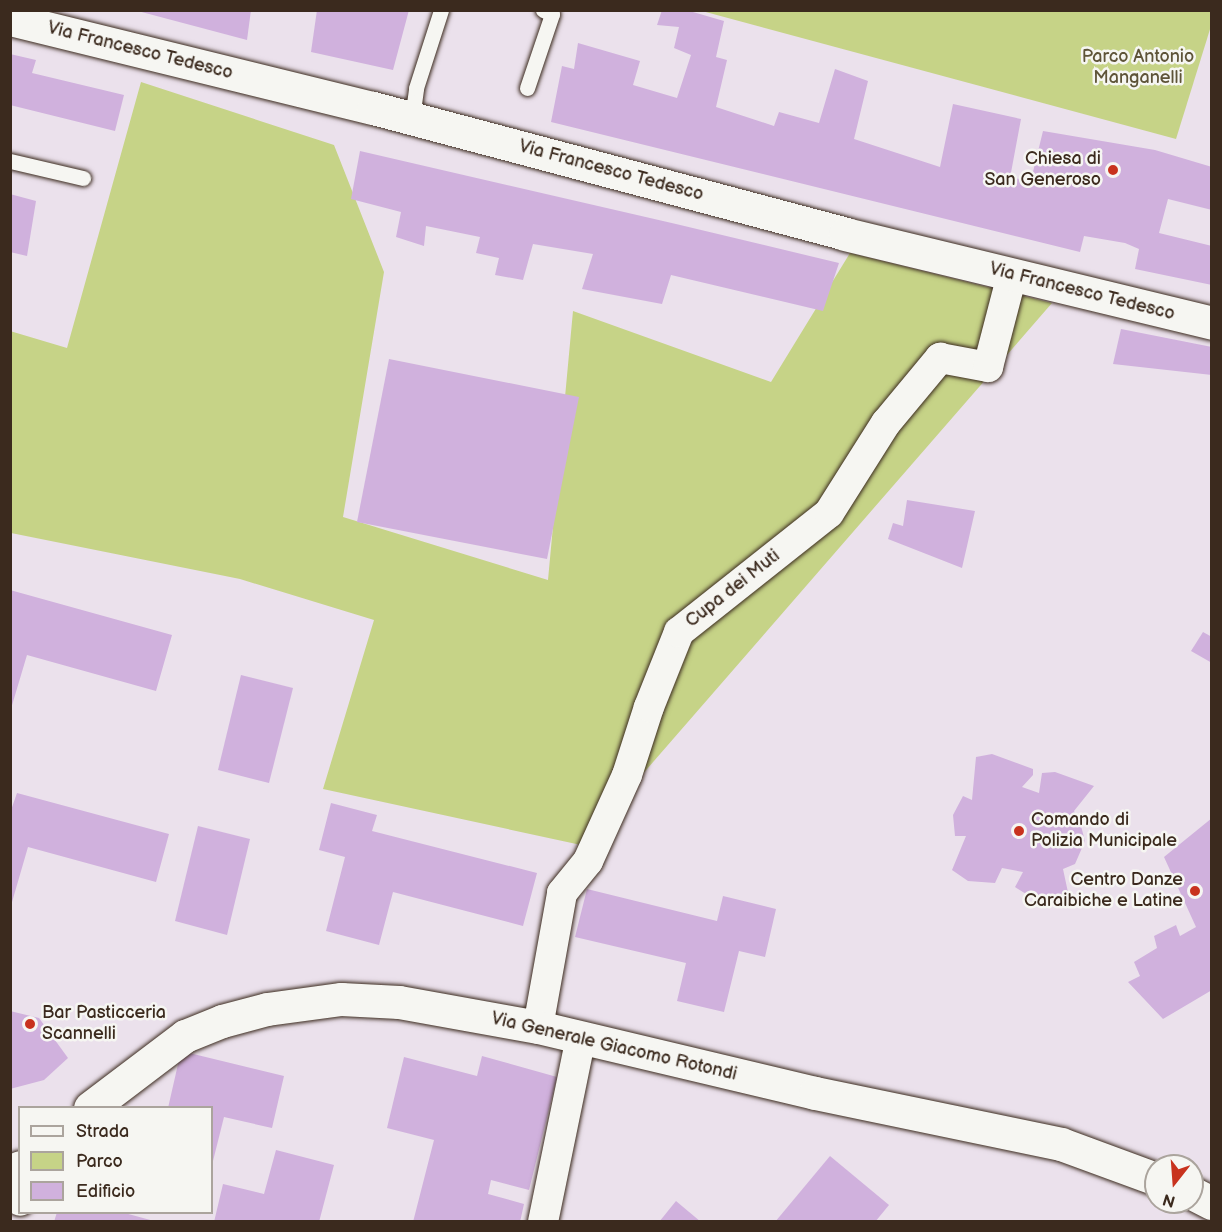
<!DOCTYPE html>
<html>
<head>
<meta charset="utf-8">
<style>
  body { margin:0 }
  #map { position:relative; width:1222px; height:1232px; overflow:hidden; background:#ebe1ec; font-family:"Balsamiq Sans",sans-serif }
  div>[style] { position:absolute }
  .green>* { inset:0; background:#c6d387 }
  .building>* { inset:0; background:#d0b1dd }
  .roads { filter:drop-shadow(0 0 2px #3b2a1e) drop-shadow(0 0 2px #3b2a1e) }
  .lane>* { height:15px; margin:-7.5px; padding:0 7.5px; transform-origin:7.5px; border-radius:7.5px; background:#f6f6f2 }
  .street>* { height:30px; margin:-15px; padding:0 15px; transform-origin:15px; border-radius:15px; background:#f6f6f2 }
  .secondary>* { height:33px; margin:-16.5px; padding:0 16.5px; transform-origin:16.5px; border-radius:16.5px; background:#f6f6f2 }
  .dots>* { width:16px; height:16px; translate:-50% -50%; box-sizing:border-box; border:3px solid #f6f6f2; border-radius:50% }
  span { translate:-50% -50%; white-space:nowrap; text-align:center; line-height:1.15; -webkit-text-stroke:5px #f6f6f2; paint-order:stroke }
  .street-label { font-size:18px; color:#3b2a1e }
  .park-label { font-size:18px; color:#5e5438 }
  .poi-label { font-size:18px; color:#3b2a1e }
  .right { translate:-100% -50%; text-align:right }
  .left { translate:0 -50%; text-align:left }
  .frame { position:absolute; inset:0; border:12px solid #3b2a1e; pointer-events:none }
  .legend { position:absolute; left:18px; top:1106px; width:195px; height:108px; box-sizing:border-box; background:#f6f6f2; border:2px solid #aba49d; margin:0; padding:8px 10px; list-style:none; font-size:18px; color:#3b2a1e }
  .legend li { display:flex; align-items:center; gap:12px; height:30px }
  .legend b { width:30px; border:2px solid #aba49d }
  .north { position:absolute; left:1144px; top:1154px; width:60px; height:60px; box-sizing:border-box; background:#f6f6f2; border:2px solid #aba49d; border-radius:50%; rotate:197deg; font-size:16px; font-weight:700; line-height:24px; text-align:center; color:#3b2a1e }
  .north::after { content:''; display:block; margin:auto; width:21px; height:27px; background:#c8321e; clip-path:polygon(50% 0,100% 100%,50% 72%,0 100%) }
</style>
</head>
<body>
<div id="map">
  <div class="green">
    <div style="clip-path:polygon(1211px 10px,1211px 26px,1176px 139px,702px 11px)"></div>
    <div style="clip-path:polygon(141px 82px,334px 145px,384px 272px,343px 517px,548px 580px,573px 311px,771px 382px,850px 253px,1052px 303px,581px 845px,323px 789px,374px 620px,240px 579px,11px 533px,10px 331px,67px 348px)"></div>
  </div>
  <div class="building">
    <div style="clip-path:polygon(134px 10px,251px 10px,247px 40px)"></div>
    <div style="clip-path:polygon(317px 10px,409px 10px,393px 70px,311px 52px)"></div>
    <div style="clip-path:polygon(662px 10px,686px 10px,724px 21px,716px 57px,727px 60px,716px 107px,774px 126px,779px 112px,819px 123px,835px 69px,868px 81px,854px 139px,940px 167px,953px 104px,1021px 119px,1010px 178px,1031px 180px,1043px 131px,1155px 150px,1212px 167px,1212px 210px,1168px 199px,1159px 233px,1212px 246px,1212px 285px,1135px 269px,1139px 249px,1125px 243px,1084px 236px,1080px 252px,551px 122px,562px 66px,574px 69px,578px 43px,640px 61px,633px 85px,677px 98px,691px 55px,674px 48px,679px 27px,657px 25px)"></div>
    <div style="clip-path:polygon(10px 54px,36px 60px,32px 73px,124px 95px,115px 131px,10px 105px)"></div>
    <div style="clip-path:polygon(360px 151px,676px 224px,839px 263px,823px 311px,671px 275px,662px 304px,582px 289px,593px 254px,533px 244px,523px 280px,495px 275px,499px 258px,476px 253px,480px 237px,426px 226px,424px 246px,396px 237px,401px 212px,351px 199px)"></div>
    <div style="clip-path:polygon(10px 194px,36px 201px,27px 256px,10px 252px)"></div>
    <div style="clip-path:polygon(1121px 329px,1212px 347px,1212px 375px,1113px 364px)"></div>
    <div style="clip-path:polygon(389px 359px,579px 397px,547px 559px,357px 522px)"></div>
    <div style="clip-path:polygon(907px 500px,975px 511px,962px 568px,888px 539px,893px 523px,903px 526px)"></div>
    <div style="clip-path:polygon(10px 590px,172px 635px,156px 691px,27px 655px,10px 712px)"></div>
    <div style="clip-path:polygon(1203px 632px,1212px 637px,1212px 663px,1191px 651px)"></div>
    <div style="clip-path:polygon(241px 675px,293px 688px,269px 783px,218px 770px)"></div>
    <div style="clip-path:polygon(992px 754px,1033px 769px,1033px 775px,1022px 787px,1039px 793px,1042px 773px,1055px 772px,1094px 786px,1074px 811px,1081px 826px,1085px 841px,1075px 864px,1063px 869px,1069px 897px,1042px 900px,1031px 897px,1015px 887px,1023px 872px,1002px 868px,995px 883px,968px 881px,952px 870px,966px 836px,955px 836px,953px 815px,963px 796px,972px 800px,976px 757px)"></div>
    <div style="clip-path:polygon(17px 793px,169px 834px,156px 882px,28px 847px,10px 909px,10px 813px)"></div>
    <div style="clip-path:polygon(331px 803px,377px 815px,372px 831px,537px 873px,523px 926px,393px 892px,379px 945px,326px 931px,345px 857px,319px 850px)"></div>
    <div style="clip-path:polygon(1212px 818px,1212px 990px,1163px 1019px,1128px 982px,1140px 976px,1134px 962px,1157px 948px,1154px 936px,1176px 925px,1180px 936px,1196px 927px,1164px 857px)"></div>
    <div style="clip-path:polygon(198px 826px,250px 839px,227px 935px,175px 921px)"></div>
    <div style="clip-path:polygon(587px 889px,717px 921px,723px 896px,776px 909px,765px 957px,739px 951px,724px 1012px,677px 1001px,686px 963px,575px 937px)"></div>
    <div style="clip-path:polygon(10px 1011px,39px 1018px,68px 1058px,44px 1080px,10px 1089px)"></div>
    <div style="clip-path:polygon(181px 1051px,284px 1076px,272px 1128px,224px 1117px,212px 1165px,212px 1108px,168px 1108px)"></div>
    <div style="clip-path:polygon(482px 1056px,557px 1077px,529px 1190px,491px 1180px,488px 1194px,524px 1204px,520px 1222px,413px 1222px,434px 1140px,387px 1128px,404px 1057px,477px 1076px)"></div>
    <div style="clip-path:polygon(276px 1150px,334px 1165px,319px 1222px,214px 1222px,223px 1184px,264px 1194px)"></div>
    <div style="clip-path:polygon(830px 1156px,889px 1205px,875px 1222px,775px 1222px)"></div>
    <div style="clip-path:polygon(676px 1201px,701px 1222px,659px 1222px)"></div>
    <div style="clip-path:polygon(57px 1212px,121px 1212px,154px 1221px,54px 1222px)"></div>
  </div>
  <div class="roads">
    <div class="lane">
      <div style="left:527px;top:88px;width:78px;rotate:-71.3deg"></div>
      <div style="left:552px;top:14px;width:10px;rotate:-156deg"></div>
      <div style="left:412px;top:118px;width:30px;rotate:-82deg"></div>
      <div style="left:416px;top:88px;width:82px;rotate:-72.2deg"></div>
      <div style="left:10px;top:161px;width:75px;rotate:13.1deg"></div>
    </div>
    <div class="street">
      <div style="left:538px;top:1027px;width:136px;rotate:-79.8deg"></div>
      <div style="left:562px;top:893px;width:41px;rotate:-50.9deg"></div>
      <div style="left:588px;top:861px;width:94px;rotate:-65.6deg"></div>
      <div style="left:627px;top:775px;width:71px;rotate:-72.1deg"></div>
      <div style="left:649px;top:707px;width:81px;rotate:-68.2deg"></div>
      <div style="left:679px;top:632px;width:191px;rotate:-38.4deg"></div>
      <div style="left:829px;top:513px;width:107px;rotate:-57.7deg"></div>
      <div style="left:886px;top:423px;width:85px;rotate:-50.3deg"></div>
      <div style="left:940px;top:358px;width:49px;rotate:10.6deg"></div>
      <div style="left:988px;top:367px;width:95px;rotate:-75.4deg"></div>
      <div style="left:12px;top:1174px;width:28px;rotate:73deg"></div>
      <div style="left:543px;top:1222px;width:189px;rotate:-78.4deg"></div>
    </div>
    <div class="secondary">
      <div style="left:10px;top:19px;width:374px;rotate:13.8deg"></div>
      <div style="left:373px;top:108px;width:489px;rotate:14.9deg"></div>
      <div style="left:845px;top:234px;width:378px;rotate:13.6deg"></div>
      <div style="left:90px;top:1108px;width:119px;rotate:-37.2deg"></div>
      <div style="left:185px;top:1036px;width:40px;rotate:-22deg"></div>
      <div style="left:222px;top:1021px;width:47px;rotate:-14.9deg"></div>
      <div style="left:267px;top:1009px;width:75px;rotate:-7.7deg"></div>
      <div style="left:341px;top:999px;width:58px;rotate:3deg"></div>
      <div style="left:399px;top:1002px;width:141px;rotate:10.2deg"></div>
      <div style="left:538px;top:1027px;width:285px;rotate:13.4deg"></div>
      <div style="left:815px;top:1093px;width:251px;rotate:11.7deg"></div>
      <div style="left:1061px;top:1144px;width:101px;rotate:20.2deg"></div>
      <div style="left:10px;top:1176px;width:13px;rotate:-42deg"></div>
      <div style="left:1192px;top:1193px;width:22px;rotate:27deg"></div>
    </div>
  </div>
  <div class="dots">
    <div style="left:1113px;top:170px;background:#c8321e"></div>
    <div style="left:1019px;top:831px;background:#c8321e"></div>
    <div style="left:1195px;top:891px;background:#c8321e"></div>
    <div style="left:30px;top:1024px;background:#c8321e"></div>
  </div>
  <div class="street-label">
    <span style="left:140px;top:51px;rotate:14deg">Via Francesco Tedesco</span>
    <span style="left:611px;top:171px;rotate:15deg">Via Francesco Tedesco</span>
    <span style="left:1082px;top:292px;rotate:14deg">Via Francesco Tedesco</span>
    <span style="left:733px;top:589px;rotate:-38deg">Cupa dei Muti</span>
    <span style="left:614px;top:1047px;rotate:13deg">Via Generale Giacomo Rotondi</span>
  </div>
  <div class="park-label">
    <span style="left:1138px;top:68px">Parco Antonio<br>Manganelli</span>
  </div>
  <div class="poi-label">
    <span class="right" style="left:1101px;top:170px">Chiesa di<br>San Generoso</span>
    <span class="left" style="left:1031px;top:831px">Comando di<br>Polizia Municipale</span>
    <span class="right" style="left:1183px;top:891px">Centro Danze<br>Caraibiche e Latine</span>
    <span class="left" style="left:42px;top:1024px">Bar Pasticceria<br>Scannelli</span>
  </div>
  <div class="frame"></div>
  <ul class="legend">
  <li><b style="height:8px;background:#f6f6f2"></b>Strada</li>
  <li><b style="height:16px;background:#c6d387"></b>Parco</li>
  <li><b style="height:16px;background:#d0b1dd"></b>Edificio</li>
  </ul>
  <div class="north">N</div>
</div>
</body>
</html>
